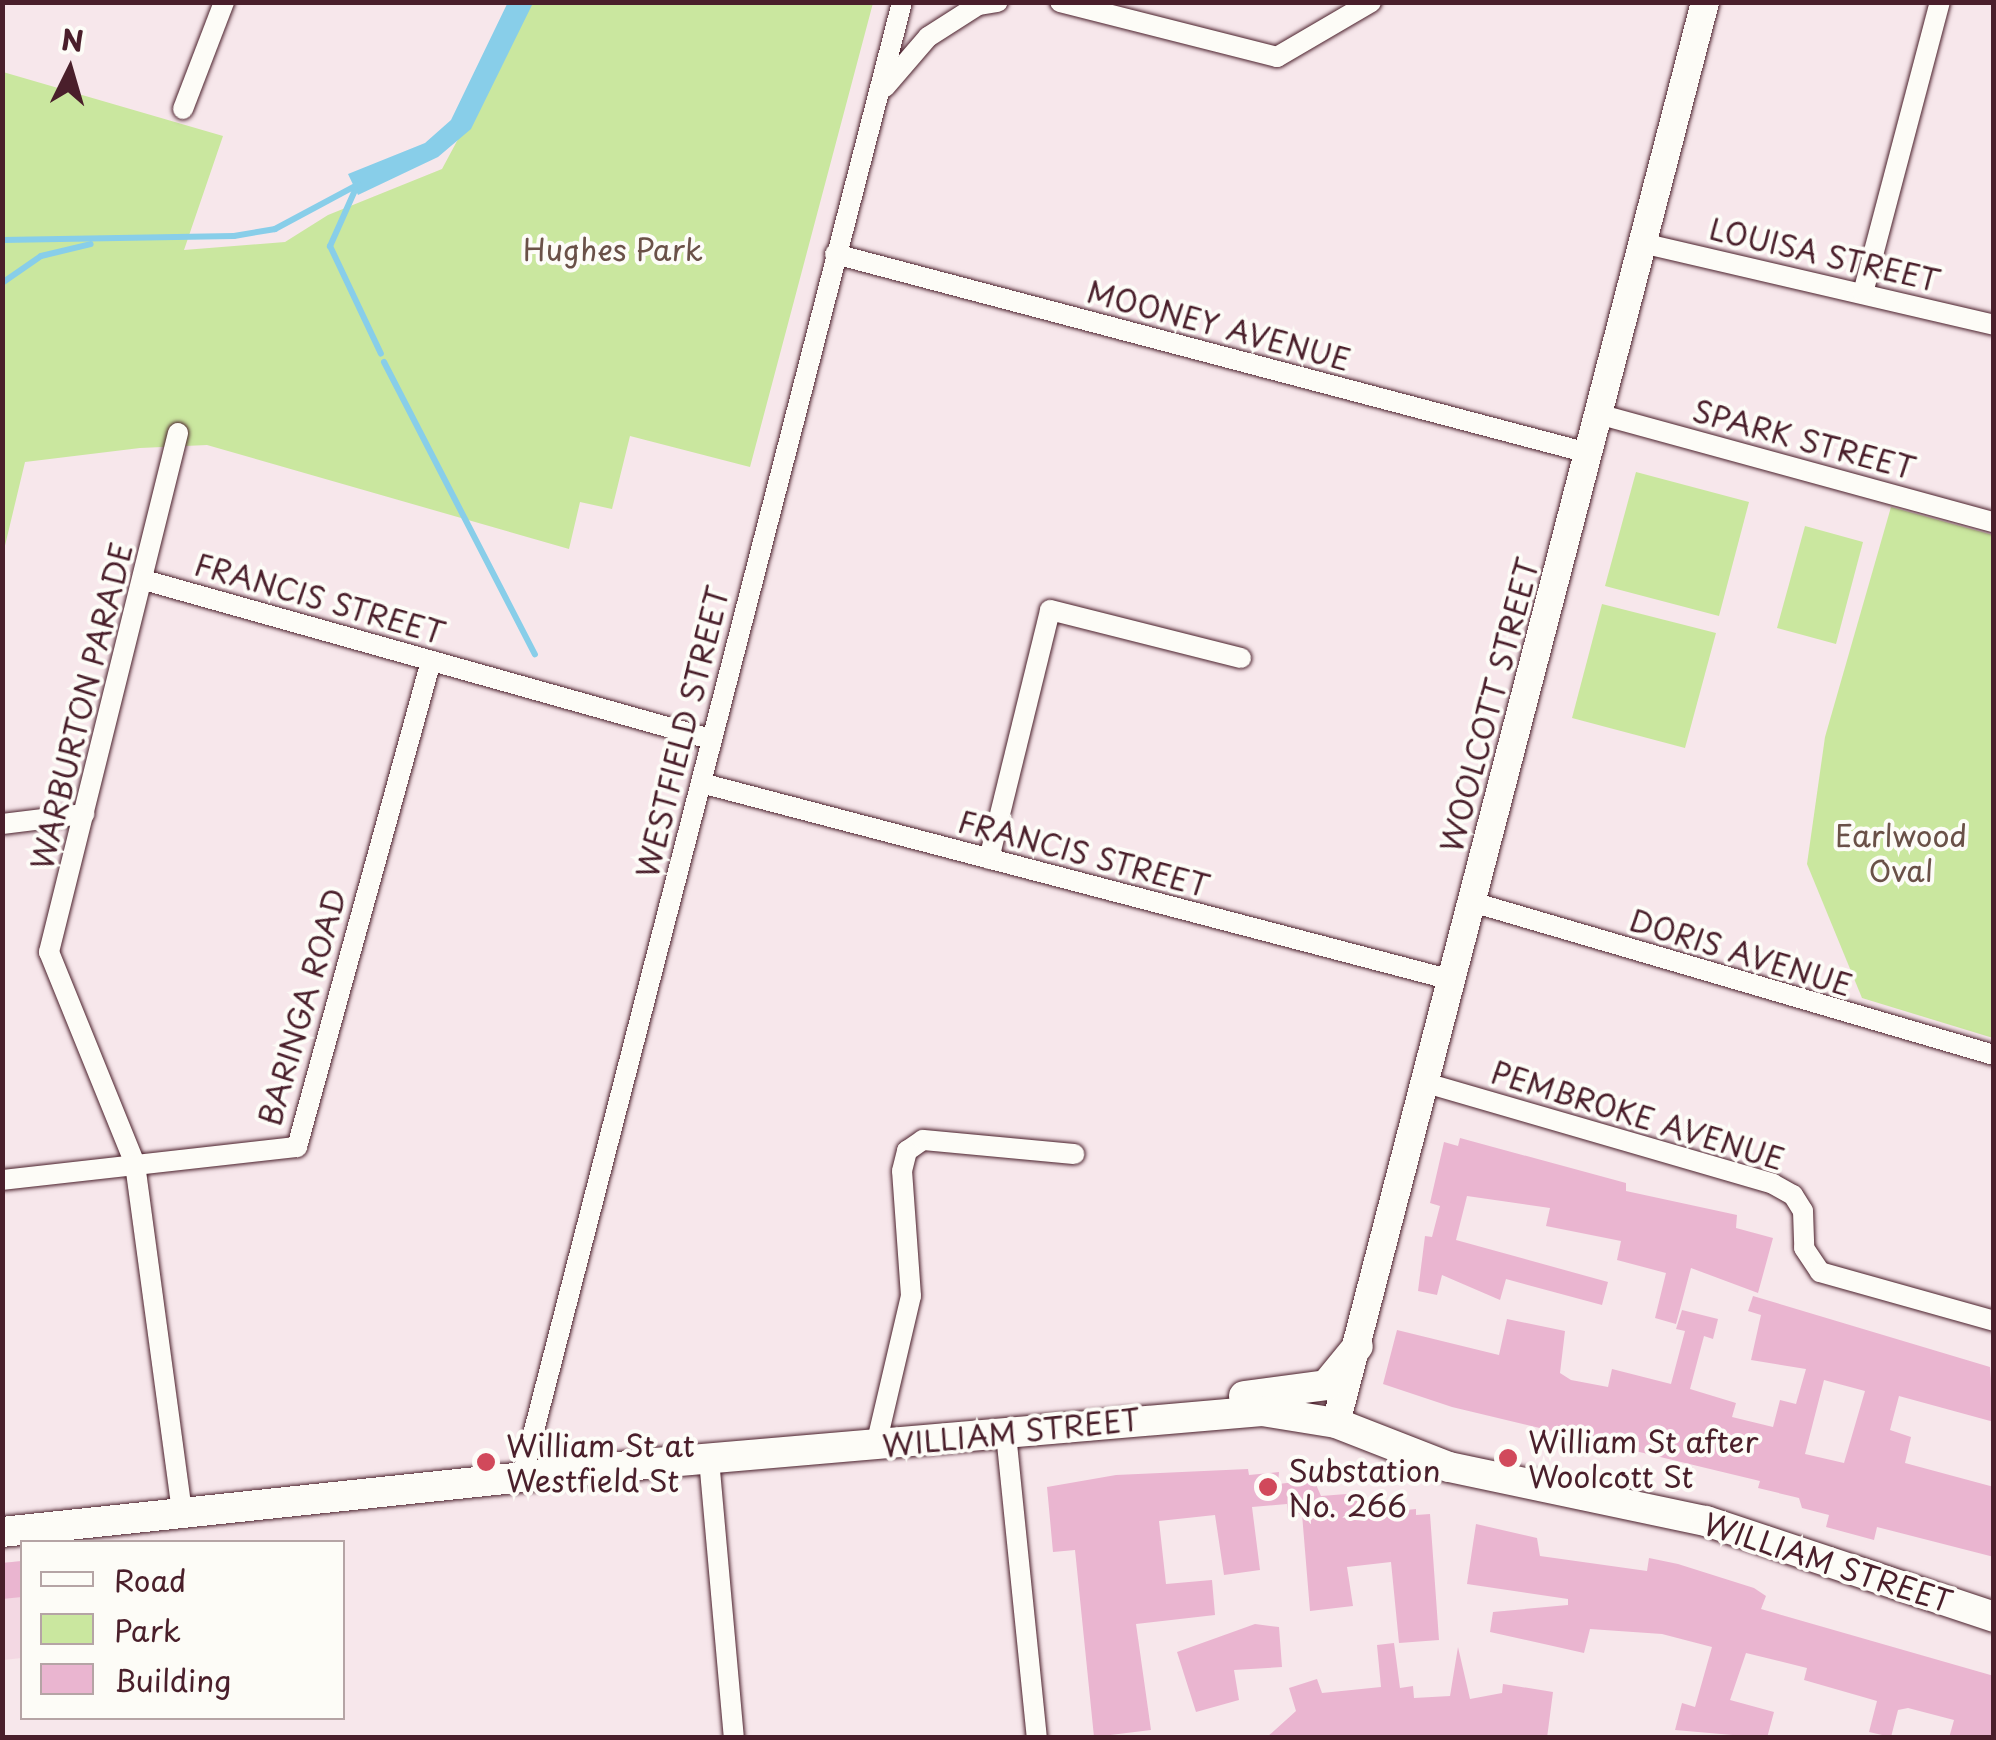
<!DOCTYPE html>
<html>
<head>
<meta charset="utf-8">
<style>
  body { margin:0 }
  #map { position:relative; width:1996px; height:1740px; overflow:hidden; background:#f7e7eb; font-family:"Playpen Sans",sans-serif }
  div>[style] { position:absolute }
  .built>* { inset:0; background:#f3d8e3 }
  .green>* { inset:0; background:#cae79f }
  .water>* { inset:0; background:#88cee9 }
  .stream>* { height:6px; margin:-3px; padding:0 3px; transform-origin:3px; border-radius:3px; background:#88cee9 }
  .building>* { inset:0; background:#eab5d0 }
  .roads { filter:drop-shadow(0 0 2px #4a1f2b) drop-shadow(0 0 2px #4a1f2b) }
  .minor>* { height:20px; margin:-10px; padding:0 10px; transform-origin:10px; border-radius:10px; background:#fdfcf7 }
  .tertiary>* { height:28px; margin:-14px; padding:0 14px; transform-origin:14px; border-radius:14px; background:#fdfcf7 }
  .secondary>* { height:30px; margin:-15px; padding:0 15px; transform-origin:15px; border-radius:15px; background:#fdfcf7 }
  .dots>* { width:28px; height:28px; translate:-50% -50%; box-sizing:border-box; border:5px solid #fdfcf7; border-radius:50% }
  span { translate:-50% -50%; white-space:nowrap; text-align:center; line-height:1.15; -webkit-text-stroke:8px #fdfcf7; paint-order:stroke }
  .park-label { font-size:30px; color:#6a5148 }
  .street-label { font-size:30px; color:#4a1f2b }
  .poi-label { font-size:30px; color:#4a1f2b }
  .left { translate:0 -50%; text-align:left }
  .frame { position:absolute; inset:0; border:5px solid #4a1f2b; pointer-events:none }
  .legend { position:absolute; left:20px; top:1540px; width:325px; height:180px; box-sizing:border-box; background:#fdfcf7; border:2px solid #b5a4a5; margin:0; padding:12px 18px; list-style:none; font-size:30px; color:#4a1f2b }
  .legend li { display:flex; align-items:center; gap:20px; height:50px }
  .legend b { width:50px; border:2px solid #b5a4a5 }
  .north { position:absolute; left:20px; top:20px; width:100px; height:100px; -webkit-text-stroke:8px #fdfcf7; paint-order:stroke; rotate:5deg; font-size:28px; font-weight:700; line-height:40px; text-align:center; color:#4a1f2b }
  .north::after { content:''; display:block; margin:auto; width:35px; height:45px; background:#4a1f2b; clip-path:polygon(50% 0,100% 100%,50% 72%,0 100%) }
</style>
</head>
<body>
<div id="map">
  <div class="built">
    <div style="clip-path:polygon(22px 1561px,22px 1658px,3px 1660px,2px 1563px)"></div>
  </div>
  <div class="green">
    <div style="clip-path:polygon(531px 3px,873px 3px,750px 467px,630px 436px,612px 509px,580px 502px,569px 549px,207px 445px,140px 448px,25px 462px,3px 554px,3px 72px,223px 136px,184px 250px,285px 242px,328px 215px,442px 169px)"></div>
    <div style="clip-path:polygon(1636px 472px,1749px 502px,1719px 616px,1605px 586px)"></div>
    <div style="clip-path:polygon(1891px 507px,1993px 535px,1993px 1038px,1862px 998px,1807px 864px,1825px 737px)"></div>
    <div style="clip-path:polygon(1805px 526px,1863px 542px,1836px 644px,1777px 628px)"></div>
    <div style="clip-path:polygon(1602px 604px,1716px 633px,1685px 748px,1572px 718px)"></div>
  </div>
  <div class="water">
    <div style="clip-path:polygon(508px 2px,533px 3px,471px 129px,438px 157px,358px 195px,348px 174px,425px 143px,451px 120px)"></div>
  </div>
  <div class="stream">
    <div style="left:356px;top:188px;width:64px;rotate:114.1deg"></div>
    <div style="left:330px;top:246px;width:119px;rotate:64.7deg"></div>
    <div style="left:2px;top:240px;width:232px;rotate:-1deg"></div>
    <div style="left:234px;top:236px;width:42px;rotate:-9.7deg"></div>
    <div style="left:275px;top:229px;width:95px;rotate:-28.2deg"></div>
    <div style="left:2px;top:283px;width:47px;rotate:-34.7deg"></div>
    <div style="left:41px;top:256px;width:51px;rotate:-13.5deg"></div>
    <div style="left:384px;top:362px;width:329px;rotate:62.7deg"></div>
  </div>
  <div class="building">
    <div style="clip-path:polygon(1460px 1138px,1626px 1183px,1626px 1191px,1737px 1215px,1736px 1228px,1773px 1238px,1758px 1293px,1691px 1268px,1676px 1324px,1655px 1318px,1666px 1273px,1617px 1260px,1621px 1241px,1546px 1226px,1550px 1208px,1467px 1196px,1456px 1240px,1608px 1282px,1602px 1305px,1506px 1279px,1500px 1300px,1442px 1275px,1437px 1295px,1418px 1291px,1425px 1236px,1432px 1237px,1440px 1206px,1430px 1203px,1444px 1142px,1458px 1146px)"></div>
    <div style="clip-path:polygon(evenodd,1753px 1296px,1990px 1367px,1994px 1422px,1899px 1396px,1890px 1430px,1911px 1437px,1905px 1463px,1994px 1487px,1994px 1557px,1877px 1527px,1874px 1540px,1826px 1527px,1829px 1515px,1802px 1508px,1799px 1498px,1758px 1488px,1760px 1481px,1452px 1407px,1383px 1384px,1397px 1330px,1499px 1355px,1507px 1319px,1565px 1331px,1560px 1373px,1571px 1380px,1608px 1387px,1612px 1369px,1671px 1384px,1685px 1331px,1676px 1329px,1682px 1310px,1718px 1319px,1713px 1339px,1704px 1336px,1690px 1389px,1736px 1403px,1732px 1417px,1773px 1427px,1780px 1400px,1796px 1404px,1806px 1369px,1751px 1360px,1761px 1315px,1748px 1311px,1753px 1296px,1824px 1380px,1865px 1391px,1844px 1463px,1805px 1454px,1824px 1380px)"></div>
    <div style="clip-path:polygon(1248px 1469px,1249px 1475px,1279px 1472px,1278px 1484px,1314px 1480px,1321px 1496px,1359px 1493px,1361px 1515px,1416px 1509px,1416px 1515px,1430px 1514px,1439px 1640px,1399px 1643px,1391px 1562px,1347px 1567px,1353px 1606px,1310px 1611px,1302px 1514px,1288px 1515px,1287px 1504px,1252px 1507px,1260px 1570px,1224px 1575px,1215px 1515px,1159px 1521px,1166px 1584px,1212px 1580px,1215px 1615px,1136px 1624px,1151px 1730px,1094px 1737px,1075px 1550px,1053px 1552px,1047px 1487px,1116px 1475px)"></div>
    <div style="clip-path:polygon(1476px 1524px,1537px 1538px,1540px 1556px,1647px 1571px,1649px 1558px,1678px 1564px,1754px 1588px,1766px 1596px,1761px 1609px,1994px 1676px,1994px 1738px,1949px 1738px,1954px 1720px,1908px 1708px,1898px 1710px,1891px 1737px,1869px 1732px,1877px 1701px,1804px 1680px,1807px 1668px,1746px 1653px,1730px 1700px,1774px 1712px,1767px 1738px,1675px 1730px,1682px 1703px,1695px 1707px,1712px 1647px,1662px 1634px,1590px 1629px,1584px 1653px,1490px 1632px,1493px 1612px,1568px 1605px,1568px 1599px,1467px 1584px)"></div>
    <div style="clip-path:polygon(22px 1561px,22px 1597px,2px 1599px,2px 1563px)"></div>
    <div style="clip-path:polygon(1255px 1624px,1279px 1627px,1282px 1667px,1234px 1670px,1239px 1700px,1196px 1712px,1177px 1652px)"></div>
    <div style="clip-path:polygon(1394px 1643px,1400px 1688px,1413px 1686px,1414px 1698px,1450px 1696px,1458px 1647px,1470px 1699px,1502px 1693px,1503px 1684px,1553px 1692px,1547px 1738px,1266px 1738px,1296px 1711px,1289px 1688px,1317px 1679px,1322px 1693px,1381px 1687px,1377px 1645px)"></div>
  </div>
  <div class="roads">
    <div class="minor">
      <div style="left:1060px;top:2px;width:224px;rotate:14.2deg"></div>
      <div style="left:1277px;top:57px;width:109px;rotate:-30.3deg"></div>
      <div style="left:885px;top:87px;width:66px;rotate:-49.3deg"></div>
      <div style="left:928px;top:37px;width:59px;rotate:-32.6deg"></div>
      <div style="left:978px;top:5px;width:20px;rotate:-9deg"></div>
      <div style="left:183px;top:109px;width:115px;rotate:-69deg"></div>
      <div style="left:1642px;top:243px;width:361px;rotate:13.1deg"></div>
      <div style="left:835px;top:254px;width:779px;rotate:14.8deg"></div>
      <div style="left:1863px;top:293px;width:301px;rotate:-75.2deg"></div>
      <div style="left:1598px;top:414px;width:410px;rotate:15.3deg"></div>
      <div style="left:178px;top:433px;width:535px;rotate:103.96deg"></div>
      <div style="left:49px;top:952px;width:229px;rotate:67.9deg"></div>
      <div style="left:135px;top:1164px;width:352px;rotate:82.3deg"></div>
      <div style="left:144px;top:580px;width:588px;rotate:15.69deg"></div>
      <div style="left:701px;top:783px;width:776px;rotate:14.7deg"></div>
      <div style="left:2px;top:824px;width:83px;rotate:-7deg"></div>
      <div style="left:989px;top:859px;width:256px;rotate:-76.2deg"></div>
      <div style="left:1050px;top:610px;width:197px;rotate:14.1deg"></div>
      <div style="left:1472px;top:902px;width:544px;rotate:16.34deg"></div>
      <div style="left:1426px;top:1083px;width:361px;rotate:16.2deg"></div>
      <div style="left:1773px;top:1184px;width:23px;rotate:29deg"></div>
      <div style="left:1793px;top:1195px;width:19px;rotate:58deg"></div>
      <div style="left:1803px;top:1211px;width:37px;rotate:88deg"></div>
      <div style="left:1804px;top:1248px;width:29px;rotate:56deg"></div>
      <div style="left:1820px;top:1272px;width:181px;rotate:15.7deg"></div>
      <div style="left:2px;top:1180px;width:297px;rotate:-6.4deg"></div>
      <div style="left:297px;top:1147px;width:504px;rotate:-74.59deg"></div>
      <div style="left:1006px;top:1434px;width:306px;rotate:84.2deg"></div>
      <div style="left:876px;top:1445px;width:153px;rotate:-76.8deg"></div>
      <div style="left:911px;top:1296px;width:125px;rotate:-94.1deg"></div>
      <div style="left:902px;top:1171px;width:21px;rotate:-76deg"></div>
      <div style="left:907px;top:1151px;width:19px;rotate:-35deg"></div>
      <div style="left:923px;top:1140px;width:152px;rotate:5.3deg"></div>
      <div style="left:709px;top:1459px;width:280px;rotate:84.9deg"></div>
      <div style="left:522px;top:1477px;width:1523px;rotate:-75.55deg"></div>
    </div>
    <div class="tertiary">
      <div style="left:1336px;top:1423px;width:1468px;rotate:-75.44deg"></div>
    </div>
    <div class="secondary">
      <div style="left:1244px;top:1396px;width:83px;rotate:-7.6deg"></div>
      <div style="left:1326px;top:1385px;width:50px;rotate:-50.6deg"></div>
      <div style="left:2px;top:1532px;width:658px;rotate:-6.02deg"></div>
      <div style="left:656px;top:1463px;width:608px;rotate:-4.9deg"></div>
      <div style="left:1262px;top:1411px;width:75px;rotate:9.2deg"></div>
      <div style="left:1336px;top:1423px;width:121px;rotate:21.3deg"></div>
      <div style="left:1449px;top:1467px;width:263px;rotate:11.9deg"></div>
      <div style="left:1706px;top:1521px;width:304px;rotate:18.4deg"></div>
    </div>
  </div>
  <div class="dots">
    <div style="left:1508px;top:1458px;background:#d1495b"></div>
    <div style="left:486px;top:1462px;background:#d1495b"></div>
    <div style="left:1268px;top:1487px;background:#d1495b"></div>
  </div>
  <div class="park-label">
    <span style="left:613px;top:249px">Hughes Park</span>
    <span style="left:1901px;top:852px">Earlwood<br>Oval</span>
  </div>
  <div class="street-label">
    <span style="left:1825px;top:254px;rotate:13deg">LOUISA STREET</span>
    <span style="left:1219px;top:325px;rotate:15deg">MOONEY AVENUE</span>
    <span style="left:1804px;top:439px;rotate:15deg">SPARK STREET</span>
    <span style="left:320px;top:598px;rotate:16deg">FRANCIS STREET</span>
    <span style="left:1489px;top:705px;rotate:-75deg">WOOLCOTT STREET</span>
    <span style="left:81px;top:706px;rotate:-76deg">WARBURTON PARADE</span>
    <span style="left:682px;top:732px;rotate:-76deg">WESTFIELD STREET</span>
    <span style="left:1084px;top:853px;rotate:15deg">FRANCIS STREET</span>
    <span style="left:1741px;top:952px;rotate:17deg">DORIS AVENUE</span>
    <span style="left:302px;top:1007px;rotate:-74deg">BARINGA ROAD</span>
    <span style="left:1638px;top:1115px;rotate:17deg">PEMBROKE AVENUE</span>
    <span style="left:1011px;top:1432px;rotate:-6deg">WILLIAM STREET</span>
    <span style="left:1828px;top:1562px;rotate:18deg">WILLIAM STREET</span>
  </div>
  <div class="poi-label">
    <span class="left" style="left:1528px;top:1458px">William St after<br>Woolcott St</span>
    <span class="left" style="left:506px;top:1462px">William St at<br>Westfield St</span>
    <span class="left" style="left:1288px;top:1487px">Substation<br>No. 266</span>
  </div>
  <div class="frame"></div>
  <ul class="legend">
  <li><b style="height:12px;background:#fdfcf7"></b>Road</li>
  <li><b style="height:28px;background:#cae79f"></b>Park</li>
  <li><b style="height:28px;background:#eab5d0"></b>Building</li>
  </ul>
  <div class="north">N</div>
</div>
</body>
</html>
